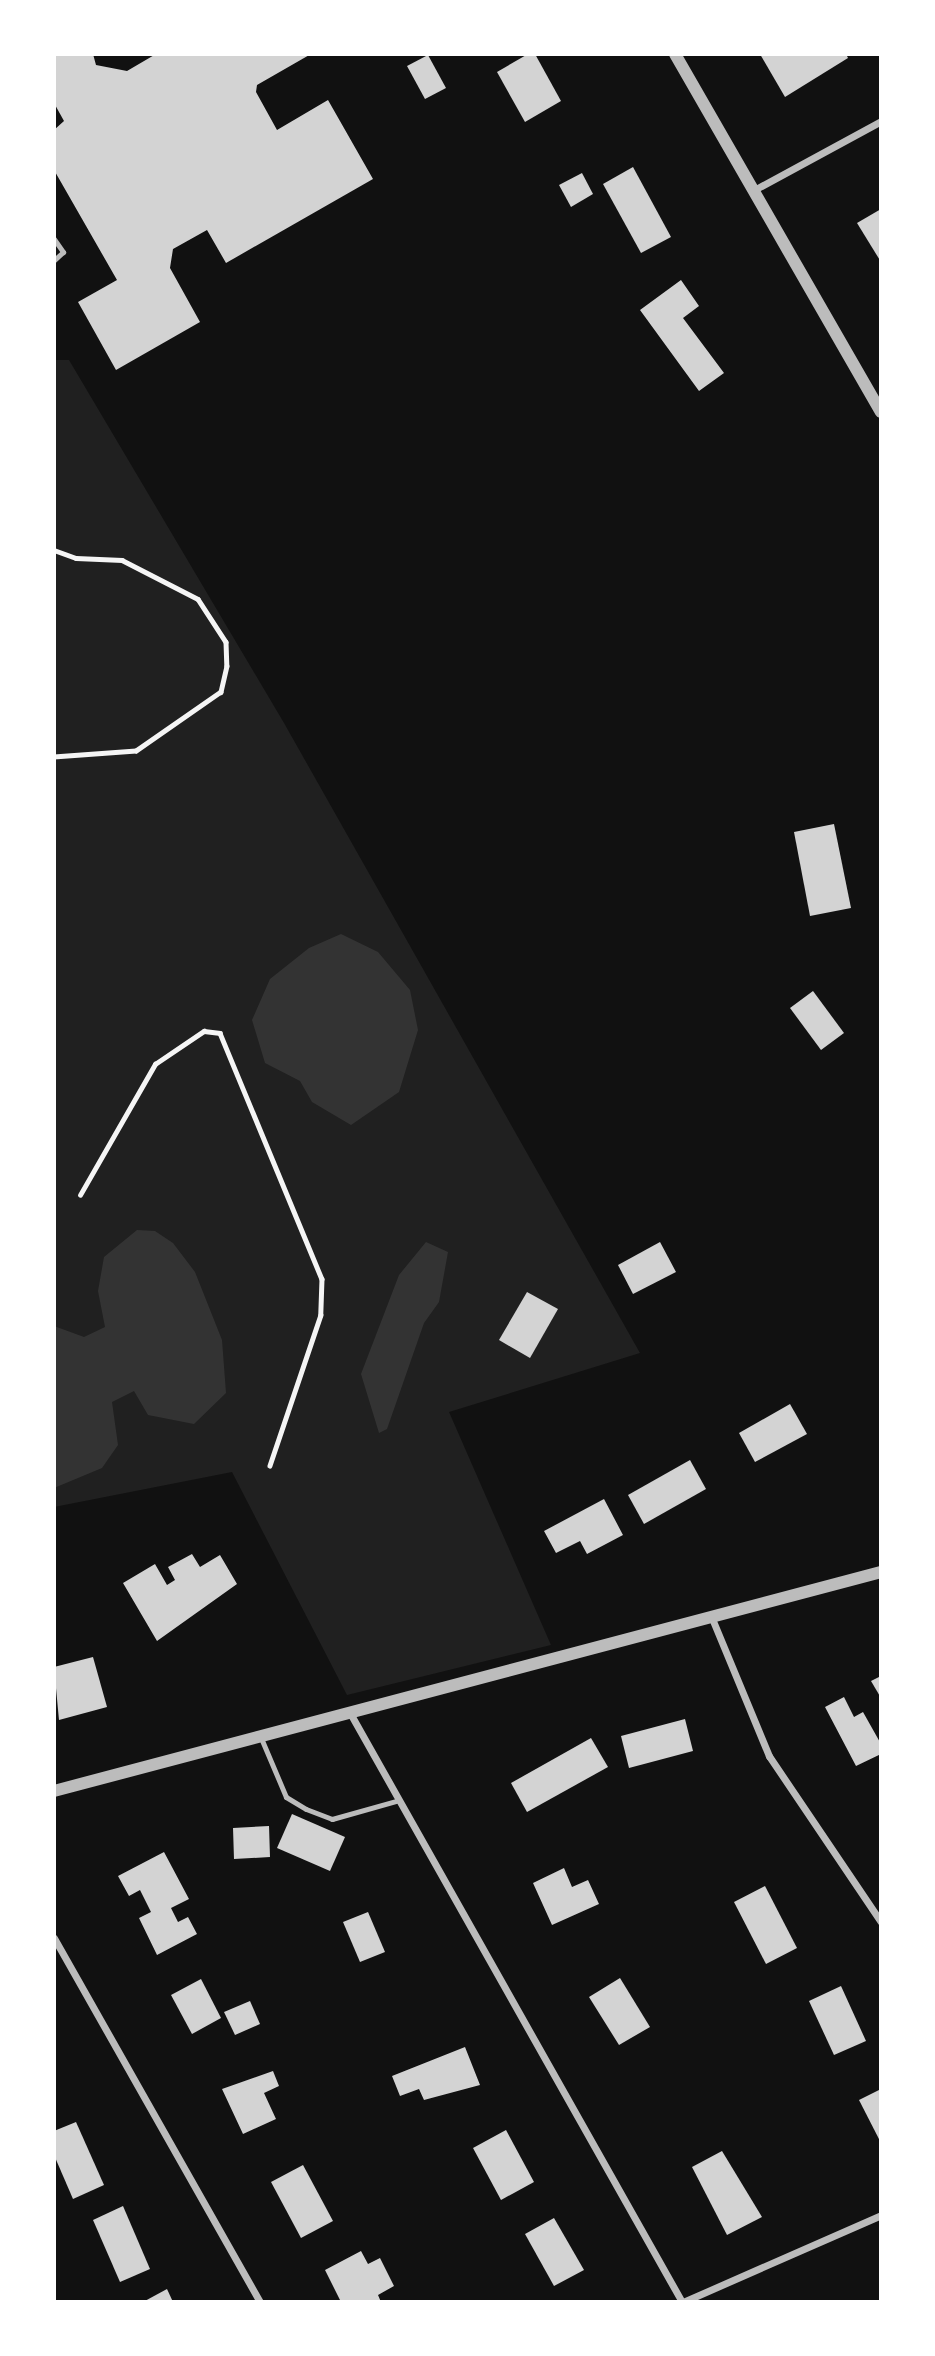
<!DOCTYPE html>
<html>
<head>
<meta charset="utf-8">
<style>
  body { margin:0 }
  #map { position:relative; width:935px; height:2356px; overflow:hidden; background:#111; font-family:Rubik,sans-serif }
  div>[style] { position:absolute }
  .green>* { inset:0; background:#202020 }
  .water>* { inset:0; background:#333 }
  .building>* { inset:0; background:#d3d3d3 }
  .path>* { height:4.5px; margin:-2.25px; padding:0 2.25px; transform-origin:2.25px; border-radius:2.25px; background:#f5f5f5 }
  .service>* { height:5px; margin:-2.5px; padding:0 2.5px; transform-origin:2.5px; border-radius:2.5px; background:#bcbcbc }
  .minor>* { height:7px; margin:-3.5px; padding:0 3.5px; transform-origin:3.5px; border-radius:3.5px; background:#bcbcbc }
  .tertiary>* { height:12px; margin:-6px; padding:0 6px; transform-origin:6px; border-radius:6px; background:#bcbcbc }
  span { translate:-50% -50%; white-space:nowrap; text-align:center; line-height:1.15; -webkit-text-stroke:7px #fff; paint-order:stroke }
  .frame { position:absolute; inset:0; border:56px solid #fff; pointer-events:none }
</style>
</head>
<body>
<div id="map">
  <div class="green">
    <div style="clip-path:polygon(54px 360px,69px 360px,284px 723px,640px 1353px,449px 1412px,551px 1645px,347px 1695px,232px 1472px,54px 1507px)"></div>
  </div>
  <div class="water">
    <div style="clip-path:polygon(341px 934px,378px 952px,410px 990px,418px 1030px,399px 1092px,351px 1125px,312px 1102px,300px 1081px,265px 1063px,252px 1020px,270px 979px,309px 948px)"></div>
    <div style="clip-path:polygon(137px 1230px,155px 1231px,173px 1243px,195px 1272px,222px 1340px,226px 1393px,194px 1424px,148px 1415px,134px 1391px,112px 1402px,118px 1445px,102px 1468px,54px 1488px,54px 1326px,84px 1337px,105px 1327px,98px 1291px,104px 1257px)"></div>
    <div style="clip-path:polygon(426px 1242px,448px 1252px,439px 1302px,424px 1323px,387px 1429px,379px 1433px,361px 1374px,399px 1275px)"></div>
  </div>
  <div class="building">
    <div style="clip-path:polygon(54px 54px,93px 54px,96px 65px,127px 71px,156px 54px,311px 54px,257px 85px,256px 92px,277px 130px,328px 100px,373px 179px,226px 263px,207px 230px,173px 249px,170px 268px,200px 322px,116px 370px,78px 302px,117px 280px,54px 170px,54px 130px,64px 121px,54px 103px)"></div>
    <div style="clip-path:polygon(528px 54px,535px 54px,561px 101px,525px 122px,497px 72px)"></div>
    <div style="clip-path:polygon(760px 54px,846px 54px,848px 58px,785px 97px)"></div>
    <div style="clip-path:polygon(428px 55px,446px 88px,425px 99px,407px 66px)"></div>
    <div style="clip-path:polygon(633px 167px,671px 237px,641px 253px,603px 184px)"></div>
    <div style="clip-path:polygon(582px 173px,593px 194px,571px 207px,559px 185px)"></div>
    <div style="clip-path:polygon(881px 209px,881px 262px,857px 223px)"></div>
    <div style="clip-path:polygon(681px 280px,699px 306px,683px 318px,724px 373px,699px 391px,640px 310px)"></div>
    <div style="clip-path:polygon(834px 824px,851px 908px,810px 916px,794px 832px)"></div>
    <div style="clip-path:polygon(813px 991px,844px 1033px,821px 1050px,790px 1008px)"></div>
    <div style="clip-path:polygon(660px 1242px,676px 1272px,633px 1294px,618px 1265px)"></div>
    <div style="clip-path:polygon(527px 1292px,558px 1309px,530px 1358px,499px 1340px)"></div>
    <div style="clip-path:polygon(790px 1404px,807px 1434px,755px 1462px,739px 1433px)"></div>
    <div style="clip-path:polygon(690px 1460px,706px 1489px,644px 1524px,628px 1495px)"></div>
    <div style="clip-path:polygon(604px 1499px,623px 1535px,587px 1554px,580px 1541px,556px 1553px,544px 1531px)"></div>
    <div style="clip-path:polygon(192px 1554px,200px 1567px,220px 1555px,237px 1584px,157px 1641px,123px 1583px,155px 1564px,167px 1585px,175px 1580px,168px 1567px)"></div>
    <div style="clip-path:polygon(93px 1657px,107px 1707px,59px 1720px,54px 1667px)"></div>
    <div style="clip-path:polygon(881px 1676px,881px 1698px,871px 1681px)"></div>
    <div style="clip-path:polygon(844px 1697px,854px 1717px,863px 1712px,881px 1744px,881px 1754px,856px 1766px,825px 1707px)"></div>
    <div style="clip-path:polygon(685px 1719px,693px 1751px,629px 1768px,621px 1736px)"></div>
    <div style="clip-path:polygon(591px 1738px,608px 1767px,527px 1812px,511px 1783px)"></div>
    <div style="clip-path:polygon(292px 1814px,345px 1837px,330px 1871px,277px 1848px)"></div>
    <div style="clip-path:polygon(269px 1826px,270px 1857px,234px 1859px,233px 1828px)"></div>
    <div style="clip-path:polygon(164px 1852px,189px 1899px,171px 1908px,178px 1922px,188px 1917px,197px 1934px,157px 1955px,139px 1918px,151px 1912px,140px 1890px,129px 1896px,118px 1876px)"></div>
    <div style="clip-path:polygon(564px 1868px,572px 1887px,588px 1880px,599px 1904px,552px 1925px,533px 1883px)"></div>
    <div style="clip-path:polygon(765px 1886px,797px 1948px,766px 1964px,734px 1902px)"></div>
    <div style="clip-path:polygon(368px 1912px,385px 1952px,360px 1962px,343px 1922px)"></div>
    <div style="clip-path:polygon(620px 1978px,650px 2027px,619px 2045px,589px 1997px)"></div>
    <div style="clip-path:polygon(201px 1979px,221px 2018px,192px 2034px,171px 1995px)"></div>
    <div style="clip-path:polygon(841px 1986px,866px 2041px,834px 2055px,809px 2001px)"></div>
    <div style="clip-path:polygon(250px 2001px,260px 2024px,235px 2035px,224px 2012px)"></div>
    <div style="clip-path:polygon(465px 2047px,480px 2085px,424px 2100px,419px 2089px,400px 2096px,392px 2076px)"></div>
    <div style="clip-path:polygon(273px 2071px,279px 2086px,264px 2093px,276px 2119px,243px 2134px,222px 2089px)"></div>
    <div style="clip-path:polygon(881px 2089px,881px 2143px,859px 2100px)"></div>
    <div style="clip-path:polygon(76px 2122px,104px 2185px,73px 2199px,54px 2155px,54px 2131px)"></div>
    <div style="clip-path:polygon(506px 2130px,534px 2182px,501px 2200px,473px 2148px)"></div>
    <div style="clip-path:polygon(722px 2151px,762px 2217px,727px 2235px,692px 2167px)"></div>
    <div style="clip-path:polygon(303px 2165px,333px 2221px,301px 2238px,271px 2182px)"></div>
    <div style="clip-path:polygon(123px 2206px,150px 2269px,120px 2282px,93px 2220px)"></div>
    <div style="clip-path:polygon(554px 2218px,584px 2270px,554px 2286px,525px 2234px)"></div>
    <div style="clip-path:polygon(361px 2251px,368px 2264px,380px 2258px,394px 2286px,378px 2295px,381px 2302px,341px 2302px,325px 2270px)"></div>
    <div style="clip-path:polygon(167px 2289px,173px 2302px,143px 2302px)"></div>
  </div>
  <div class="path">
    <div style="left:54px;top:550px;width:23px;rotate:20deg"></div>
    <div style="left:76px;top:558px;width:46px;rotate:2.5deg"></div>
    <div style="left:122px;top:560px;width:85px;rotate:27.2deg"></div>
    <div style="left:198px;top:599px;width:51px;rotate:56.9deg"></div>
    <div style="left:226px;top:642px;width:24px;rotate:88deg"></div>
    <div style="left:227px;top:666px;width:27px;rotate:103deg"></div>
    <div style="left:221px;top:692px;width:103px;rotate:145.2deg"></div>
    <div style="left:136px;top:751px;width:82px;rotate:175.8deg"></div>
    <div style="left:80px;top:1195px;width:151px;rotate:-60.2deg"></div>
    <div style="left:155px;top:1064px;width:59px;rotate:-34deg"></div>
    <div style="left:204px;top:1031px;width:16px;rotate:7deg"></div>
    <div style="left:220px;top:1033px;width:266px;rotate:67.5deg"></div>
    <div style="left:322px;top:1279px;width:36px;rotate:92deg"></div>
    <div style="left:321px;top:1315px;width:159px;rotate:108.7deg"></div>
  </div>
  <div class="service">
    <div style="left:54px;top:239px;width:16px;rotate:55deg"></div>
    <div style="left:63px;top:252px;width:12px;rotate:138deg"></div>
    <div style="left:261px;top:1738px;width:64px;rotate:67deg"></div>
    <div style="left:286px;top:1797px;width:23px;rotate:31deg"></div>
    <div style="left:306px;top:1809px;width:28px;rotate:21deg"></div>
    <div style="left:332px;top:1819px;width:66px;rotate:-15.7deg"></div>
  </div>
  <div class="minor">
    <div style="left:754px;top:190px;width:145px;rotate:-28.5deg"></div>
    <div style="left:711px;top:1616px;width:152px;rotate:67.5deg"></div>
    <div style="left:769px;top:1756px;width:200px;rotate:56deg"></div>
    <div style="left:350px;top:1713px;width:676px;rotate:60.59deg"></div>
    <div style="left:54px;top:1938px;width:418px;rotate:60.5deg"></div>
    <div style="left:683px;top:2302px;width:216px;rotate:-23.7deg"></div>
  </div>
  <div class="tertiary">
    <div style="left:675px;top:54px;width:413px;rotate:60.1deg"></div>
    <div style="left:54px;top:1791px;width:856px;rotate:-14.83deg"></div>
  </div>
  <div class="frame"></div>
</div>
</body>
</html>
